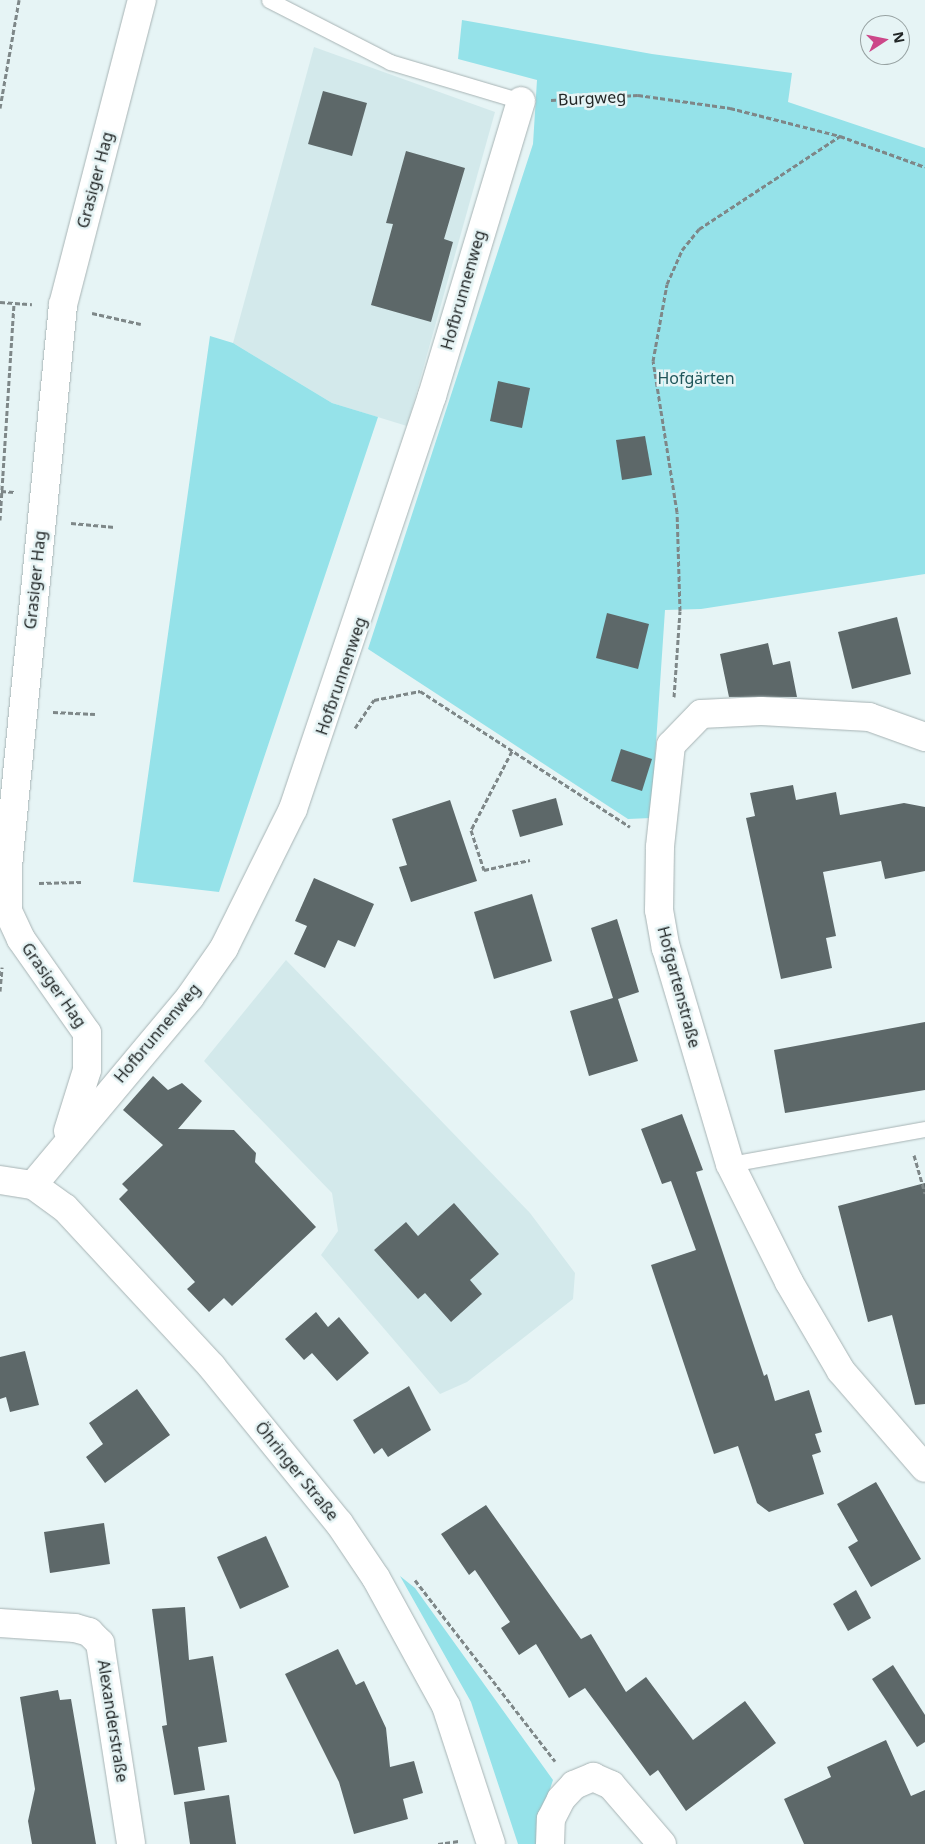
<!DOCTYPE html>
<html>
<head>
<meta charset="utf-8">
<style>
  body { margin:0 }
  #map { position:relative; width:925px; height:1844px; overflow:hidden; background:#e6f4f5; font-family:"Noto Sans",sans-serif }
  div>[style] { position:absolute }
  .built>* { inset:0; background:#d3e9eb }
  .green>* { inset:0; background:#95e2e9 }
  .building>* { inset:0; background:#5d6869 }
  .path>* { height:3px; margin-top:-1.5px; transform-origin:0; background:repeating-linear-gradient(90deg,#7e8788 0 5px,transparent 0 7.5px) }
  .roads { filter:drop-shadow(0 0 1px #a7b3b4) drop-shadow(0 0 1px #a7b3b4) }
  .lane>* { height:15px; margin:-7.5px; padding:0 7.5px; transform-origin:7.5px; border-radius:7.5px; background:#fff }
  .street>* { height:28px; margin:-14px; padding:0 14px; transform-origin:14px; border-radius:14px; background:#fff }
  .secondary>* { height:28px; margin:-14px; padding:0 14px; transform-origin:14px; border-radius:14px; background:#fff }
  span { translate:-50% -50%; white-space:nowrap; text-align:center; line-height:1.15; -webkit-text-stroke:5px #e6f4f5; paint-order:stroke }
  .street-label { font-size:16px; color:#212626 }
  .park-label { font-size:16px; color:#1f565a }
  .north { position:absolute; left:860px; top:15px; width:50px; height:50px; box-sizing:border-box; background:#e6f4f5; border:1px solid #97a2a2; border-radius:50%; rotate:79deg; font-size:14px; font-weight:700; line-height:20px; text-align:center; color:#212626 }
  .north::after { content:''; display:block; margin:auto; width:18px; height:22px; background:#cc4789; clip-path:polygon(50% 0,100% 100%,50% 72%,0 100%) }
</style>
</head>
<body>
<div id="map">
  <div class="built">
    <div style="clip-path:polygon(314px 47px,495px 112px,407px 426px,332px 403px,233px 343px)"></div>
    <div style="clip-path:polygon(286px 960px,530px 1213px,575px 1273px,573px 1299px,467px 1382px,440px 1394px,321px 1255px,338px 1231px,332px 1193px,204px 1061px)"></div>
  </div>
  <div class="green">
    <div style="clip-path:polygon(462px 20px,652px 54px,792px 73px,788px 102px,925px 148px,925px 574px,701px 609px,665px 610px,651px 818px,628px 819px,368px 649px,533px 144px,537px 80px,458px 59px)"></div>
    <div style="clip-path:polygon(210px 336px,233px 343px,332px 403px,378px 417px,219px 892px,133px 882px)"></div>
    <div style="clip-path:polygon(400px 1576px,415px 1588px,553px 1780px,541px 1816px,541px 1844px,518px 1844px,471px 1702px)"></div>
  </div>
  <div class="building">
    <div style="clip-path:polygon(323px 91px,367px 103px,352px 156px,308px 144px)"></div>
    <div style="clip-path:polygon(406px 151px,465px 168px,444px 239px,453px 242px,431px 322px,371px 305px,393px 224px,386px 223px)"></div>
    <div style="clip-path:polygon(498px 381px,530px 388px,522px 428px,490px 421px)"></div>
    <div style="clip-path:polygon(645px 436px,652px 475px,622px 480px,616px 440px)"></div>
    <div style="clip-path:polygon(607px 613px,649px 624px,638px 669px,596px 658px)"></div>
    <div style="clip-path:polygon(897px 617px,911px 674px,852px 689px,838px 632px)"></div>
    <div style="clip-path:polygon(768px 643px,773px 665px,790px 661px,797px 697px,729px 697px,720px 654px)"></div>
    <div style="clip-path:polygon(621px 749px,652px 759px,642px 791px,611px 781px)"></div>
    <div style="clip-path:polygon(793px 785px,796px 800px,836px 792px,840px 815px,904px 803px,925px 807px,925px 871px,885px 879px,881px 861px,823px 872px,836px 936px,826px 938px,832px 968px,781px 979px,746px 818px,755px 816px,750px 793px)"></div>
    <div style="clip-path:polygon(556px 798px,563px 825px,520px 837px,512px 810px)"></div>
    <div style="clip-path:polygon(450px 800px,477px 881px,411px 902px,399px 867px,407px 865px,392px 819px)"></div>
    <div style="clip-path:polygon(314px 878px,374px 904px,355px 947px,338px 940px,325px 968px,294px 954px,307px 926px,295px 921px)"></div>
    <div style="clip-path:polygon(532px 894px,552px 961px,494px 979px,474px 912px)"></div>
    <div style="clip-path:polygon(617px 919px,639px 992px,618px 999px,638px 1061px,589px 1076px,570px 1011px,613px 998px,591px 928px)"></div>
    <div style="clip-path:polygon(925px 1022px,925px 1090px,785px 1113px,774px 1050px)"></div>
    <div style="clip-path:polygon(153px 1076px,168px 1090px,182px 1083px,202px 1101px,178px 1129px,234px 1130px,256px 1153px,255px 1162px,316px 1227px,232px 1306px,224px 1298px,209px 1312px,187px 1289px,195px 1282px,119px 1199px,128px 1190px,122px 1184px,163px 1145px,123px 1110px)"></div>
    <div style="clip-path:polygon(682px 1114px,703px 1170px,696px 1172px,764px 1376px,767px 1374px,775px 1401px,809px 1390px,822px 1432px,815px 1434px,821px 1452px,812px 1455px,824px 1494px,769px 1512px,757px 1503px,738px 1446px,714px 1454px,651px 1265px,696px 1250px,671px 1181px,662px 1184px,641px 1129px)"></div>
    <div style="clip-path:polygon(925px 1183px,925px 1404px,915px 1405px,892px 1315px,868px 1322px,838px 1206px)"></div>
    <div style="clip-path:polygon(454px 1203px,499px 1254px,470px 1280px,482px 1294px,451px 1322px,425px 1293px,418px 1299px,374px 1250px,406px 1222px,418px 1236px)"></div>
    <div style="clip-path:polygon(316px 1312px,328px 1327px,339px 1317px,369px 1353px,337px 1381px,312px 1353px,304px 1360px,285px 1339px)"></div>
    <div style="clip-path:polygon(25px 1351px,39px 1405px,10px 1412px,6px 1397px,0 1399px,0 1357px)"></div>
    <div style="clip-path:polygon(409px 1386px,431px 1430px,388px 1457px,382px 1448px,374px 1454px,353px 1420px)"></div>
    <div style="clip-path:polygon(137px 1389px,170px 1435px,105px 1483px,86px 1457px,103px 1444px,89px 1423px)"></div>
    <div style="clip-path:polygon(876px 1482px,921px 1559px,871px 1587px,848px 1547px,858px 1541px,837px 1504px)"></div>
    <div style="clip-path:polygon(486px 1505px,581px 1639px,591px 1634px,626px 1692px,646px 1677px,693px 1740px,745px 1701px,776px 1743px,686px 1811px,658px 1770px,650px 1776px,585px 1688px,569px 1698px,536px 1644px,519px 1655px,501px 1628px,510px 1622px,475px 1570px,469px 1575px,441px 1534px)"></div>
    <div style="clip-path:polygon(104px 1523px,110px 1564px,50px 1573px,44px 1532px)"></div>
    <div style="clip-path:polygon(266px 1536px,289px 1587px,240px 1609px,217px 1557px)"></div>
    <div style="clip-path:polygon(856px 1590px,871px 1618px,848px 1631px,833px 1604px)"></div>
    <div style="clip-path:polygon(185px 1607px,189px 1660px,213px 1656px,227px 1742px,198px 1747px,205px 1790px,174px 1795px,162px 1726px,167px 1725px,152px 1609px)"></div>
    <div style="clip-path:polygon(338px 1649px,356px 1685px,364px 1681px,386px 1728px,390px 1767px,414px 1761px,423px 1793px,403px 1799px,408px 1819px,354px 1834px,339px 1782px,285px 1674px)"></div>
    <div style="clip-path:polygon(893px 1665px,925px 1715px,925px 1742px,917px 1747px,872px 1679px)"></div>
    <div style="clip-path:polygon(58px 1690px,60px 1700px,71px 1699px,96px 1844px,32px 1844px,28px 1821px,35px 1789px,20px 1697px)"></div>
    <div style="clip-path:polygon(886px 1740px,911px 1796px,925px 1790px,925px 1844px,804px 1844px,784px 1799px,831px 1777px,827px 1767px)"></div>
    <div style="clip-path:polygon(229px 1795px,236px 1844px,190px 1844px,184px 1802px)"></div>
  </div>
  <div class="path">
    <div style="left:551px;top:100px;width:87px;rotate:-3.3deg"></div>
    <div style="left:638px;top:95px;width:93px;rotate:8deg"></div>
    <div style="left:730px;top:108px;width:114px;rotate:14.3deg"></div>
    <div style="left:840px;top:136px;width:90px;rotate:20deg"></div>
    <div style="left:0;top:108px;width:110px;rotate:-80deg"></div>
    <div style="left:0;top:302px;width:32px;rotate:4deg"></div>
    <div style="left:92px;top:313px;width:50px;rotate:12.7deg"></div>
    <div style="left:1px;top:491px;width:13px;rotate:4deg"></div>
    <div style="left:0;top:520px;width:217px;rotate:-86.3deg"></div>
    <div style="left:71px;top:523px;width:44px;rotate:5.2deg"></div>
    <div style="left:674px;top:697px;width:86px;rotate:-86deg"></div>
    <div style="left:680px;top:611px;width:99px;rotate:-91.7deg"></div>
    <div style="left:677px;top:512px;width:153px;rotate:-99deg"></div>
    <div style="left:653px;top:361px;width:78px;rotate:-79.7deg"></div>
    <div style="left:667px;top:284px;width:37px;rotate:-66deg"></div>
    <div style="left:682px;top:250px;width:27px;rotate:-51deg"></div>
    <div style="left:699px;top:229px;width:169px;rotate:-33.4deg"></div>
    <div style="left:53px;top:712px;width:42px;rotate:2.7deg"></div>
    <div style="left:355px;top:728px;width:34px;rotate:-56deg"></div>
    <div style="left:374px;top:700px;width:47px;rotate:-11.1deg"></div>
    <div style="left:420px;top:691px;width:250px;rotate:32.9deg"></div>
    <div style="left:512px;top:751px;width:89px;rotate:117.4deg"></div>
    <div style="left:471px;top:830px;width:42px;rotate:72deg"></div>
    <div style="left:484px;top:870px;width:47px;rotate:-12.3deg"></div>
    <div style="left:39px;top:883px;width:42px;rotate:-1.4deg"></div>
    <div style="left:0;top:991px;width:24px;rotate:-85deg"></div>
    <div style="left:914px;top:1155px;width:40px;rotate:74deg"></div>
    <div style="left:415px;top:1580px;width:229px;rotate:52.3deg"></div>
    <div style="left:438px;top:1844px;width:21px;rotate:-8deg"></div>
  </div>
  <div class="roads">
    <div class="lane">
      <div style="left:269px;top:0;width:136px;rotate:27.1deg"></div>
      <div style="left:390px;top:62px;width:137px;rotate:16.6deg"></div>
      <div style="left:730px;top:1164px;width:198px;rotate:-10.2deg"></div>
    </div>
    <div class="street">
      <div style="left:925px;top:737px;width:59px;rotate:-160.3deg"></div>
      <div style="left:869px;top:717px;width:108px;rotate:-176.8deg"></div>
      <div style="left:761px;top:711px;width:60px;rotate:177.1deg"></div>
      <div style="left:701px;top:714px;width:43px;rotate:134.1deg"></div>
      <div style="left:671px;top:745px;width:103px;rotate:96.2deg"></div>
      <div style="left:660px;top:847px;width:63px;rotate:90.9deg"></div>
      <div style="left:659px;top:910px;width:39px;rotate:80deg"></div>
      <div style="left:666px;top:948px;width:225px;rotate:73.5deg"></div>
      <div style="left:730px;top:1164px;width:132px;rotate:63.4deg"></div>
      <div style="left:789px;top:1282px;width:103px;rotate:59.7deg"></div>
      <div style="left:841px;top:1371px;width:128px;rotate:49.1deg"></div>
      <div style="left:68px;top:1131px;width:64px;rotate:-72.7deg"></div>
      <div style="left:87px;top:1070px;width:37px;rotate:-90deg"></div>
      <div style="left:87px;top:1033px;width:115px;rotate:-125.1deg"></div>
      <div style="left:21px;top:939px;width:31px;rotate:-115deg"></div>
      <div style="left:8px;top:911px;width:45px;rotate:-90deg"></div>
      <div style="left:8px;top:866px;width:564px;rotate:-84.4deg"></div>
      <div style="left:63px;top:305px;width:315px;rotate:-75.5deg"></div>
      <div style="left:33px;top:1185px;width:245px;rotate:-50.1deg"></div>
      <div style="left:190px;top:997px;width:60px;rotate:-55.2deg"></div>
      <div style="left:224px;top:948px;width:155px;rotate:-63.6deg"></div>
      <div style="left:293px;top:809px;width:436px;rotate:-71.4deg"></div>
      <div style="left:432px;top:396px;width:308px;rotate:-73.2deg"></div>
      <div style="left:0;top:1623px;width:75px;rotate:3.8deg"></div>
      <div style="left:75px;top:1628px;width:15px;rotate:16deg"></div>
      <div style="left:89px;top:1632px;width:16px;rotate:45deg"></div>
      <div style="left:100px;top:1643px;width:203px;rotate:81.2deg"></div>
      <div style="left:550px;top:1844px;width:25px;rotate:-88deg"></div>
      <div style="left:551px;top:1819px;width:22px;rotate:-63deg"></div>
      <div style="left:561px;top:1799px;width:19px;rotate:-47deg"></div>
      <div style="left:574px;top:1785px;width:21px;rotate:-23deg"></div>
      <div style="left:593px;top:1777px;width:20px;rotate:24deg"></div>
      <div style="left:611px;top:1785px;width:78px;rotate:49.2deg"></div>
    </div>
    <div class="secondary">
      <div style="left:0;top:1180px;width:33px;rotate:9deg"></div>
      <div style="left:33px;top:1185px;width:39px;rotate:36deg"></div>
      <div style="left:65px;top:1208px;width:217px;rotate:47.2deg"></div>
      <div style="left:212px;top:1367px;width:201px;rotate:50.9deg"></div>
      <div style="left:339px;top:1523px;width:66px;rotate:56.1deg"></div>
      <div style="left:376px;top:1578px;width:146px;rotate:61.3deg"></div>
      <div style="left:446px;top:1706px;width:145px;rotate:71.9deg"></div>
    </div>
  </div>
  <div class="street-label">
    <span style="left:592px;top:98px;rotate:-3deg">Burgweg</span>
    <span style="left:95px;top:180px;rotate:-75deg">Grasiger Hag</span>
    <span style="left:463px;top:290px;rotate:-74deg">Hofbrunnenweg</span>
    <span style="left:35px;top:580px;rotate:-84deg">Grasiger Hag</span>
    <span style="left:341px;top:676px;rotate:-71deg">Hofbrunnenweg</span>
    <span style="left:54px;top:985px;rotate:55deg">Grasiger Hag</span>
    <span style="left:679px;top:987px;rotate:75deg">Hofgartenstraße</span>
    <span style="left:157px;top:1033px;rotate:-50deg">Hofbrunnenweg</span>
    <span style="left:297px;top:1471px;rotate:51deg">Öhringer Straße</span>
    <span style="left:113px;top:1721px;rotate:81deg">Alexanderstraße</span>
  </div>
  <div class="park-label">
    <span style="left:696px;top:378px">Hofgärten</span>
  </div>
  <div class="north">N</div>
</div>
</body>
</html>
